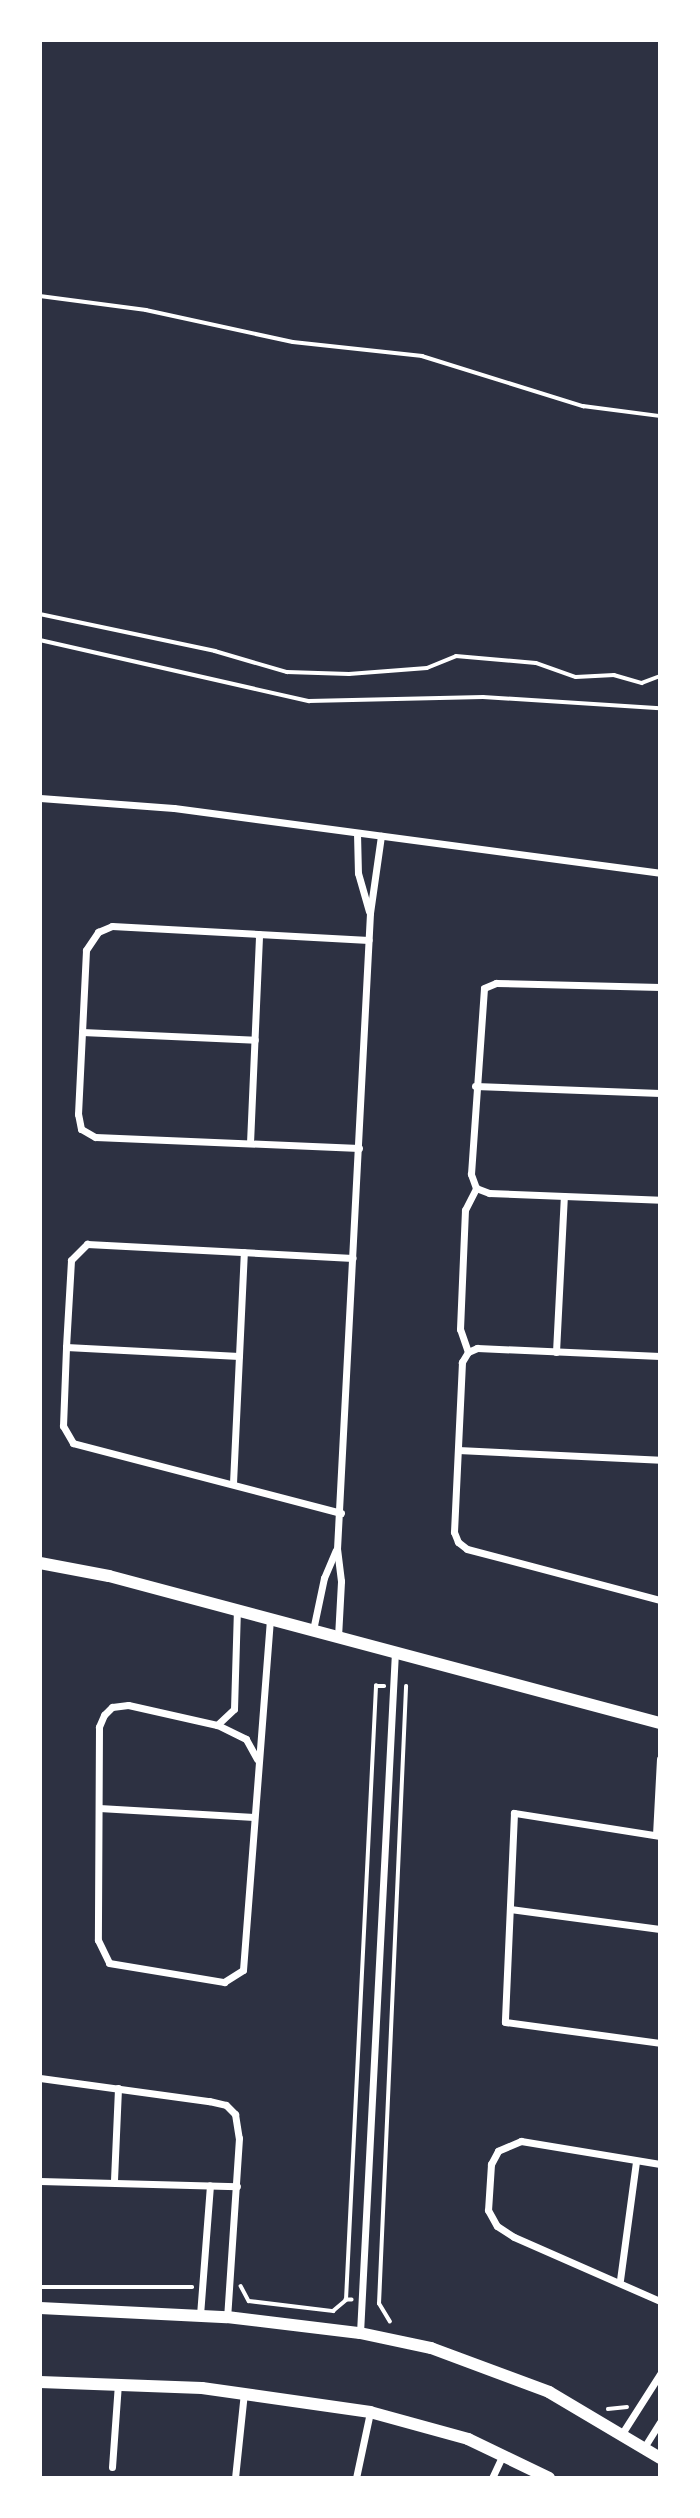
<!DOCTYPE html>
<html>
<head>
<meta charset="utf-8">
<style>
  body { margin:0 }
  #map { position:relative; width:700px; height:2518px; overflow:hidden; background:#2d3142; font-family:"Titillium Web",sans-serif }
  div>[style] { position:absolute }
  .path>* { height:3.5px; margin:-1.75px; padding:0 1.75px; transform-origin:1.75px; border-radius:1.75px; background:#fff }
  .minor>* { height:7px; margin:-3.5px; padding:0 3.5px; transform-origin:3.5px; border-radius:3.5px; background:#fff }
  .tertiary>* { height:12px; margin:-6px; padding:0 6px; transform-origin:6px; border-radius:6px; background:#fff }
  span { translate:-50% -50%; white-space:nowrap; text-align:center; line-height:1.15; -webkit-text-stroke:5px #fff; paint-order:stroke }
  .frame { position:absolute; inset:0; border:42px solid #fff; pointer-events:none }
</style>
</head>
<body>
<div id="map">
  <div class="path">
    <div style="left:40px;top:296px;width:107px;rotate:7.5deg"></div>
    <div style="left:146px;top:310px;width:150px;rotate:12.3deg"></div>
    <div style="left:293px;top:342px;width:130px;rotate:6.2deg"></div>
    <div style="left:422px;top:356px;width:169px;rotate:17.3deg"></div>
    <div style="left:583px;top:406px;width:78px;rotate:7.4deg"></div>
    <div style="left:40px;top:614px;width:179px;rotate:11.9deg"></div>
    <div style="left:215px;top:651px;width:75px;rotate:16.3deg"></div>
    <div style="left:287px;top:672px;width:62px;rotate:1.8deg"></div>
    <div style="left:349px;top:674px;width:78px;rotate:-4.4deg"></div>
    <div style="left:427px;top:668px;width:31px;rotate:-22deg"></div>
    <div style="left:456px;top:656px;width:80px;rotate:5deg"></div>
    <div style="left:536px;top:663px;width:42px;rotate:19.3deg"></div>
    <div style="left:576px;top:677px;width:38px;rotate:-3deg"></div>
    <div style="left:614px;top:675px;width:29px;rotate:16deg"></div>
    <div style="left:642px;top:683px;width:19px;rotate:-21deg"></div>
    <div style="left:40px;top:640px;width:276px;rotate:12.8deg"></div>
    <div style="left:309px;top:701px;width:174px;rotate:-1.3deg"></div>
    <div style="left:483px;top:697px;width:177px;rotate:3.6deg"></div>
    <div style="left:241px;top:2286px;width:17px;rotate:62deg"></div>
    <div style="left:249px;top:2301px;width:85px;rotate:6.8deg"></div>
    <div style="left:333px;top:2311px;width:17px;rotate:-40deg"></div>
    <div style="left:40px;top:2287px;width:152px"></div>
    <div style="left:352px;top:2300px;width:6px;rotate:180deg"></div>
    <div style="left:346px;top:2300px;width:615px;rotate:-87.2deg"></div>
    <div style="left:376px;top:1686px;width:8px"></div>
    <div style="left:390px;top:2322px;width:21px;rotate:-121deg"></div>
    <div style="left:379px;top:2304px;width:618px;rotate:-87.49deg"></div>
    <div style="left:608px;top:2409px;width:19px;rotate:-6deg"></div>
  </div>
  <div class="minor">
    <div style="left:40px;top:798px;width:134px;rotate:4.3deg"></div>
    <div style="left:174px;top:808px;width:490px;rotate:7.6deg"></div>
    <div style="left:357px;top:833px;width:40px;rotate:88.6deg"></div>
    <div style="left:358px;top:873px;width:40px;rotate:74deg"></div>
    <div style="left:82px;top:1032px;width:173px;rotate:2.6deg"></div>
    <div style="left:475px;top:1086px;width:185px;rotate:2.2deg"></div>
    <div style="left:250px;top:1143px;width:209px;rotate:-87.5deg"></div>
    <div style="left:359px;top:1148px;width:264px;rotate:-177.6deg"></div>
    <div style="left:95px;top:1137px;width:16px;rotate:-150deg"></div>
    <div style="left:81px;top:1129px;width:15px;rotate:-101deg"></div>
    <div style="left:78px;top:1114px;width:164px;rotate:-87.2deg"></div>
    <div style="left:86px;top:950px;width:22px;rotate:-56deg"></div>
    <div style="left:98px;top:932px;width:15px;rotate:-23deg"></div>
    <div style="left:112px;top:926px;width:257px;rotate:3.1deg"></div>
    <div style="left:476px;top:1188px;width:15px;rotate:-110deg"></div>
    <div style="left:471px;top:1174px;width:186px;rotate:-86deg"></div>
    <div style="left:484px;top:988px;width:13px;rotate:-23deg"></div>
    <div style="left:496px;top:983px;width:164px;rotate:1.4deg"></div>
    <div style="left:476px;top:1188px;width:14px;rotate:21deg"></div>
    <div style="left:489px;top:1193px;width:171px;rotate:2.3deg"></div>
    <div style="left:66px;top:1347px;width:173px;rotate:3deg"></div>
    <div style="left:468px;top:1352px;width:12px;rotate:121deg"></div>
    <div style="left:462px;top:1362px;width:170px;rotate:92.7deg"></div>
    <div style="left:454px;top:1532px;width:11px;rotate:68deg"></div>
    <div style="left:458px;top:1542px;width:11px;rotate:38deg"></div>
    <div style="left:467px;top:1549px;width:200px;rotate:14.8deg"></div>
    <div style="left:468px;top:1352px;width:10px;rotate:-24deg"></div>
    <div style="left:477px;top:1348px;width:183px;rotate:2.5deg"></div>
    <div style="left:468px;top:1352px;width:24px;rotate:-109deg"></div>
    <div style="left:460px;top:1329px;width:119px;rotate:-87.6deg"></div>
    <div style="left:465px;top:1210px;width:25px;rotate:-63deg"></div>
    <div style="left:556px;top:1352px;width:156px;rotate:-87.1deg"></div>
    <div style="left:458px;top:1450px;width:202px;rotate:2.8deg"></div>
    <div style="left:233px;top:1483px;width:231px;rotate:-87.3deg"></div>
    <div style="left:341px;top:1513px;width:277px;rotate:-165.4deg"></div>
    <div style="left:73px;top:1443px;width:20px;rotate:-120deg"></div>
    <div style="left:63px;top:1426px;width:79px;rotate:-87.8deg"></div>
    <div style="left:66px;top:1347px;width:87px;rotate:-86.7deg"></div>
    <div style="left:71px;top:1260px;width:23px;rotate:-45deg"></div>
    <div style="left:87px;top:1244px;width:266px;rotate:3deg"></div>
    <div style="left:313px;top:1630px;width:53px;rotate:-78.1deg"></div>
    <div style="left:324px;top:1578px;width:30px;rotate:-67deg"></div>
    <div style="left:338px;top:1637px;width:56px;rotate:-86.9deg"></div>
    <div style="left:341px;top:1581px;width:32px;rotate:-97deg"></div>
    <div style="left:337px;top:1549px;width:637px;rotate:-87.03deg"></div>
    <div style="left:370px;top:913px;width:78px;rotate:-81.9deg"></div>
    <div style="left:217px;top:1725px;width:23px;rotate:-43deg"></div>
    <div style="left:234px;top:1709px;width:99px;rotate:-88.3deg"></div>
    <div style="left:257px;top:1759px;width:23px;rotate:-119deg"></div>
    <div style="left:246px;top:1739px;width:32px;rotate:-154deg"></div>
    <div style="left:217px;top:1725px;width:91px;rotate:-167.3deg"></div>
    <div style="left:128px;top:1705px;width:16px;rotate:173deg"></div>
    <div style="left:112px;top:1707px;width:11px;rotate:135deg"></div>
    <div style="left:104px;top:1715px;width:13px;rotate:113deg"></div>
    <div style="left:99px;top:1727px;width:213px;rotate:90.3deg"></div>
    <div style="left:98px;top:1940px;width:25px;rotate:64deg"></div>
    <div style="left:109px;top:1963px;width:117px;rotate:9.4deg"></div>
    <div style="left:224px;top:1982px;width:22px;rotate:-32deg"></div>
    <div style="left:243px;top:1970px;width:352px;rotate:-85.6deg"></div>
    <div style="left:99px;top:1808px;width:155px;rotate:3.3deg"></div>
    <div style="left:656px;top:1835px;width:76px;rotate:-87deg"></div>
    <div style="left:660px;top:1836px;width:148px;rotate:-171deg"></div>
    <div style="left:514px;top:1813px;width:209px;rotate:92.5deg"></div>
    <div style="left:505px;top:2022px;width:156px;rotate:7.7deg"></div>
    <div style="left:510px;top:1909px;width:151px;rotate:7.6deg"></div>
    <div style="left:40px;top:2078px;width:171px;rotate:7.8deg"></div>
    <div style="left:209px;top:2101px;width:17px;rotate:13deg"></div>
    <div style="left:226px;top:2105px;width:13px;rotate:45deg"></div>
    <div style="left:235px;top:2114px;width:24px;rotate:81deg"></div>
    <div style="left:239px;top:2138px;width:179px;rotate:93.8deg"></div>
    <div style="left:660px;top:2164px;width:141px;rotate:-170.6deg"></div>
    <div style="left:521px;top:2141px;width:25px;rotate:157deg"></div>
    <div style="left:498px;top:2151px;width:15px;rotate:118deg"></div>
    <div style="left:491px;top:2164px;width:46px;rotate:93.7deg"></div>
    <div style="left:488px;top:2210px;width:18px;rotate:61deg"></div>
    <div style="left:497px;top:2226px;width:20px;rotate:33deg"></div>
    <div style="left:514px;top:2237px;width:159px;rotate:23.7deg"></div>
    <div style="left:114px;top:2180px;width:92px;rotate:-87.5deg"></div>
    <div style="left:40px;top:2181px;width:197px;rotate:1.5deg"></div>
    <div style="left:620px;top:2280px;width:119px;rotate:-82.3deg"></div>
    <div style="left:200px;top:2315px;width:130px;rotate:-85.6deg"></div>
    <div style="left:360px;top:2333px;width:682px;rotate:-87.06deg"></div>
    <div style="left:623px;top:2432px;width:69px;rotate:-57.5deg"></div>
    <div style="left:645px;top:2446px;width:28px;rotate:-58deg"></div>
    <div style="left:112px;top:2467px;width:84px;rotate:-85.9deg"></div>
    <div style="left:235px;top:2478px;width:85px;rotate:-84deg"></div>
    <div style="left:356px;top:2478px;width:67px;rotate:-78deg"></div>
    <div style="left:492px;top:2478px;width:26px;rotate:-65deg"></div>
  </div>
  <div class="tertiary">
    <div style="left:40px;top:1563px;width:70px;rotate:10.7deg"></div>
    <div style="left:109px;top:1576px;width:570px;rotate:14.94deg"></div>
    <div style="left:40px;top:2308px;width:187px;rotate:2.8deg"></div>
    <div style="left:227px;top:2317px;width:134px;rotate:6.9deg"></div>
    <div style="left:360px;top:2333px;width:73px;rotate:11.9deg"></div>
    <div style="left:431px;top:2348px;width:126px;rotate:20.4deg"></div>
    <div style="left:549px;top:2392px;width:129px;rotate:30.7deg"></div>
    <div style="left:40px;top:2382px;width:162px;rotate:2.1deg"></div>
    <div style="left:202px;top:2388px;width:170px;rotate:8.1deg"></div>
    <div style="left:370px;top:2412px;width:102px;rotate:15.4deg"></div>
    <div style="left:468px;top:2439px;width:90px;rotate:25.7deg"></div>
  </div>
  <div class="frame"></div>
</div>
</body>
</html>
